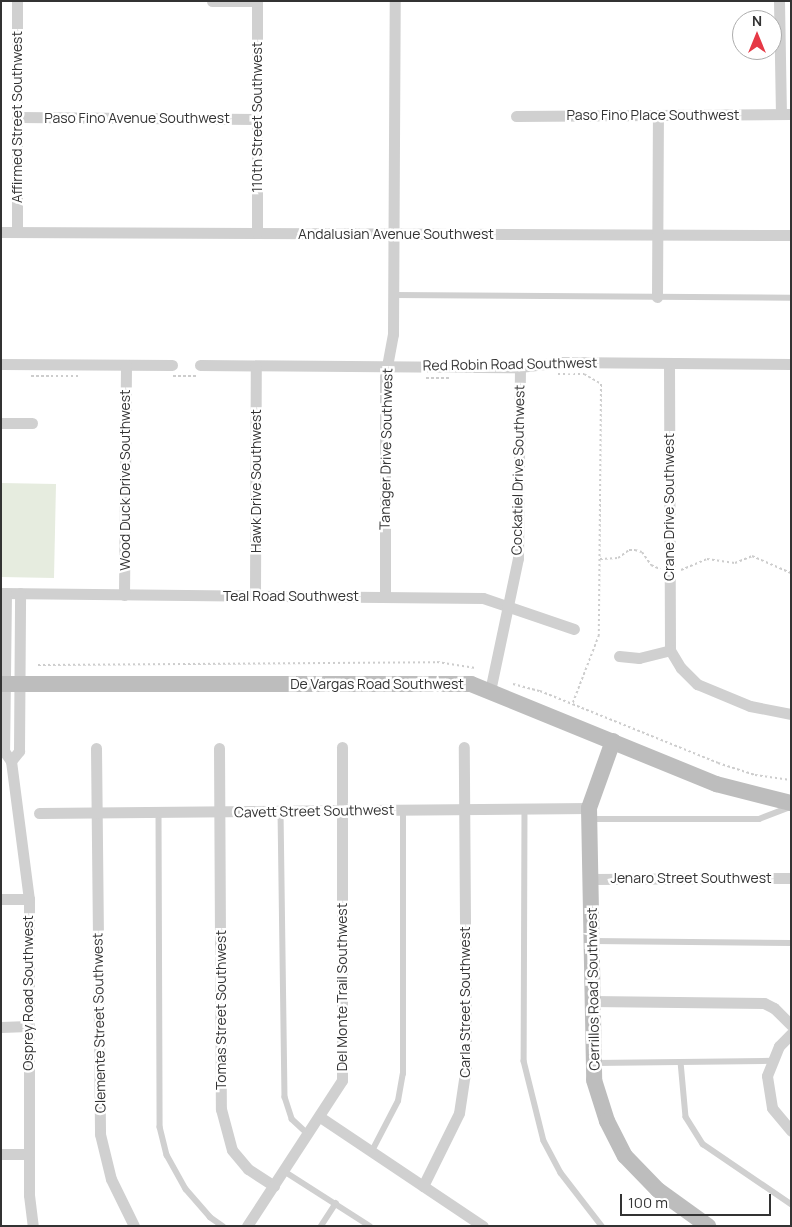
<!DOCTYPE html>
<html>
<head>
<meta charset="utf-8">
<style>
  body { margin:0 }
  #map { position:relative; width:792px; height:1227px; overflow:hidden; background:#fff; font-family:Manrope,sans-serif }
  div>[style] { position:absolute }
  .green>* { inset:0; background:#e6ecdf }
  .path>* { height:2px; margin-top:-1px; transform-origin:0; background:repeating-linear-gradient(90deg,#cdcdcd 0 2.5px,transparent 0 5px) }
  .lane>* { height:5.5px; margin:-2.75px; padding:0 2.75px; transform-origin:2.75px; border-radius:2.75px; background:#d0d0d0 }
  .street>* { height:11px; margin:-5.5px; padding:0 5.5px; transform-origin:5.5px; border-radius:5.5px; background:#d0d0d0 }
  .secondary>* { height:16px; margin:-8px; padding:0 8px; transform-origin:8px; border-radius:8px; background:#bdbdbd }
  span { translate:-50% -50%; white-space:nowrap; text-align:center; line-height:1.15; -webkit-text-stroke:5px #fff; paint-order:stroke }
  .street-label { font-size:14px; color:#333 }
  .frame { position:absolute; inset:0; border:2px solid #333; pointer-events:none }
  .north { position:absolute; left:732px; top:10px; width:50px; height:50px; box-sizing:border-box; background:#fff; border:1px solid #adadad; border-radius:50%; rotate:0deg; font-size:14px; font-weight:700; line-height:20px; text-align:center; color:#333 }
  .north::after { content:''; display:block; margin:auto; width:18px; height:22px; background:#e63946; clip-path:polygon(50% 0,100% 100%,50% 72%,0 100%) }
  .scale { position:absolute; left:620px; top:1194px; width:151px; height:22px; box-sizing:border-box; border:2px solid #333; border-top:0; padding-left:6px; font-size:15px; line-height:18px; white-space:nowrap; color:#333; -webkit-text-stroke:4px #fff; paint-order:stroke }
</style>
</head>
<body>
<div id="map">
  <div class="green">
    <div style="clip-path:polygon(1px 483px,56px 484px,54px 578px,1px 577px)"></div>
  </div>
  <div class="path">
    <div style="left:558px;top:374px;width:26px"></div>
    <div style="left:584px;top:374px;width:20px;rotate:30deg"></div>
    <div style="left:601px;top:384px;width:251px;rotate:90.5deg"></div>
    <div style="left:599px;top:635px;width:75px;rotate:111.1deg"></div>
    <div style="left:31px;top:376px;width:50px"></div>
    <div style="left:173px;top:376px;width:25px"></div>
    <div style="left:426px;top:378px;width:23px"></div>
    <div style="left:600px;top:559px;width:18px;rotate:-3deg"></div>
    <div style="left:618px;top:558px;width:14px;rotate:-36deg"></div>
    <div style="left:629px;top:550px;width:6px"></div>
    <div style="left:635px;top:550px;width:7px;rotate:16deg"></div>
    <div style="left:642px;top:552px;width:16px;rotate:55deg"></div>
    <div style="left:651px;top:565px;width:10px;rotate:24deg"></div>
    <div style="left:681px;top:570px;width:28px;rotate:-23deg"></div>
    <div style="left:707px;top:559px;width:28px;rotate:8deg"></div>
    <div style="left:735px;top:563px;width:18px;rotate:-22deg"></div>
    <div style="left:752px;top:556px;width:43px;rotate:23.6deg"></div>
    <div style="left:38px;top:665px;width:399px;rotate:-0.4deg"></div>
    <div style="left:437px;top:662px;width:39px;rotate:9deg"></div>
    <div style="left:513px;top:684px;width:28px;rotate:15deg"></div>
    <div style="left:540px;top:691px;width:192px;rotate:22deg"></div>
    <div style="left:718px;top:763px;width:39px;rotate:18deg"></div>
    <div style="left:755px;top:775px;width:36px;rotate:8deg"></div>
  </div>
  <div class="lane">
    <div style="left:394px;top:295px;width:397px;rotate:0.4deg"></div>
    <div style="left:525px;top:809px;width:252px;rotate:90.2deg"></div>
    <div style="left:524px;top:1061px;width:82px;rotate:76deg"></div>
    <div style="left:544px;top:1141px;width:36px;rotate:62deg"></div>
    <div style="left:561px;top:1173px;width:67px;rotate:52.3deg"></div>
    <div style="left:281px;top:811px;width:286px;rotate:89.2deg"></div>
    <div style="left:285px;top:1097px;width:23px;rotate:72deg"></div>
    <div style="left:292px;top:1119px;width:22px;rotate:43deg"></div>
    <div style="left:159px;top:812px;width:315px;rotate:89.8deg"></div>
    <div style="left:160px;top:1127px;width:29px;rotate:76deg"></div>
    <div style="left:167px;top:1155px;width:39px;rotate:61deg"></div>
    <div style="left:186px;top:1189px;width:37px;rotate:49deg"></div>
    <div style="left:210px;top:1217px;width:16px;rotate:35deg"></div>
    <div style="left:590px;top:819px;width:169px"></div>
    <div style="left:759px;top:819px;width:34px;rotate:-21deg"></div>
    <div style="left:593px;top:941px;width:198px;rotate:0.6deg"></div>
    <div style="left:681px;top:1062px;width:55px;rotate:84.8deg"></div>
    <div style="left:686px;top:1117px;width:32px;rotate:58deg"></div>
    <div style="left:703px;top:1144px;width:107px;rotate:34.3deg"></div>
    <div style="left:595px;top:1063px;width:176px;rotate:-0.7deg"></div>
    <div style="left:372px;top:1151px;width:56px;rotate:-62.5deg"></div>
    <div style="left:398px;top:1101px;width:27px;rotate:-80deg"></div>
    <div style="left:403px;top:1074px;width:264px;rotate:-90deg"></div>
    <div style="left:284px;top:1171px;width:102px;rotate:32.6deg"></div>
    <div style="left:321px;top:1226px;width:27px;rotate:-57deg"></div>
  </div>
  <div class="street">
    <div style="left:17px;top:1px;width:231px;rotate:90deg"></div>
    <div style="left:212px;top:1px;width:45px"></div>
    <div style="left:779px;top:1px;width:113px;rotate:89deg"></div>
    <div style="left:516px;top:116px;width:275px;rotate:-0.4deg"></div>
    <div style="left:17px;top:117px;width:240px;rotate:0.5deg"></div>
    <div style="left:1px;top:232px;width:790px;rotate:0.22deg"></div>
    <div style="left:257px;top:233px;width:232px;rotate:-90deg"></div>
    <div style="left:657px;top:297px;width:182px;rotate:-89.7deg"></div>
    <div style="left:669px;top:363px;width:287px;rotate:89.8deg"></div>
    <div style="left:670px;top:650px;width:21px;rotate:59deg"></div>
    <div style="left:681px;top:668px;width:23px;rotate:45deg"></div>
    <div style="left:697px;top:684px;width:57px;rotate:22.5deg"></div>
    <div style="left:750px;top:706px;width:42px;rotate:11deg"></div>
    <div style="left:1px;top:364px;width:171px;rotate:0.3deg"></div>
    <div style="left:200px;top:365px;width:320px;rotate:0.4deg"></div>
    <div style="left:520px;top:367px;width:39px;rotate:-7deg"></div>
    <div style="left:559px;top:362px;width:232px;rotate:0.5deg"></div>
    <div style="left:1px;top:423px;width:31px"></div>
    <div style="left:1px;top:593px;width:482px;rotate:0.6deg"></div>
    <div style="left:483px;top:598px;width:96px;rotate:18.8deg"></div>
    <div style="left:6px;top:593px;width:158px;rotate:90.7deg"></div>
    <div style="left:4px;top:751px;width:12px;rotate:55deg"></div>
    <div style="left:11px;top:761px;width:139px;rotate:82.6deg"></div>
    <div style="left:29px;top:899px;width:296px;rotate:90deg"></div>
    <div style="left:29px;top:1195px;width:31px;rotate:83deg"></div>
    <div style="left:124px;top:595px;width:230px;rotate:-89.5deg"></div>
    <div style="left:255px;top:596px;width:230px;rotate:-89.8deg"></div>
    <div style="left:385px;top:597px;width:220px;rotate:-90deg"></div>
    <div style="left:385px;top:377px;width:44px;rotate:-79.5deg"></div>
    <div style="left:393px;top:334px;width:333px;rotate:-89.7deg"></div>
    <div style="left:619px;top:656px;width:20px;rotate:6deg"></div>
    <div style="left:639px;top:658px;width:32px;rotate:-14deg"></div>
    <div style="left:490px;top:691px;width:136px;rotate:-78.1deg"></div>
    <div style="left:518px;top:558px;width:191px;rotate:-89.4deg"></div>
    <div style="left:96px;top:748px;width:386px;rotate:89.4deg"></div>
    <div style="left:100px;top:1134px;width:46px;rotate:76.3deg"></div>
    <div style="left:111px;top:1179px;width:52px;rotate:63.9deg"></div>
    <div style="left:219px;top:748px;width:361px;rotate:89.7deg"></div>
    <div style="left:221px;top:1109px;width:42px;rotate:75deg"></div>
    <div style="left:232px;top:1150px;width:25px;rotate:50deg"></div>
    <div style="left:248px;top:1169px;width:31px;rotate:33deg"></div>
    <div style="left:11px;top:761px;width:13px;rotate:-51deg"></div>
    <div style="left:19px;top:751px;width:158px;rotate:-89.6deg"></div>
    <div style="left:39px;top:813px;width:550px;rotate:-0.52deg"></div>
    <div style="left:591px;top:879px;width:200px;rotate:-0.3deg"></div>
    <div style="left:1px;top:899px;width:28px"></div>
    <div style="left:591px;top:1001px;width:173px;rotate:0.7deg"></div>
    <div style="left:764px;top:1003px;width:11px;rotate:27deg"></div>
    <div style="left:774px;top:1008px;width:24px;rotate:45deg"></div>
    <div style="left:1px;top:1027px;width:27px;rotate:-2deg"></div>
    <div style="left:791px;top:1034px;width:17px;rotate:135deg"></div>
    <div style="left:779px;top:1046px;width:32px;rotate:112deg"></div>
    <div style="left:767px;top:1076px;width:32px;rotate:81deg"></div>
    <div style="left:772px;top:1108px;width:30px;rotate:50deg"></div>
    <div style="left:320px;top:1117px;width:196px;rotate:33.8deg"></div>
    <div style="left:1px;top:1154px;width:28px"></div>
    <div style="left:423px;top:1186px;width:81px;rotate:-63.7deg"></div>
    <div style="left:459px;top:1113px;width:48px;rotate:-81.5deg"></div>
    <div style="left:466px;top:1066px;width:319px;rotate:-90.4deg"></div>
    <div style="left:247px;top:1226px;width:174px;rotate:-56.9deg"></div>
    <div style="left:342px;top:1080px;width:333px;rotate:-90deg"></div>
  </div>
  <div class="secondary">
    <div style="left:1px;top:684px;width:470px"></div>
    <div style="left:471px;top:684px;width:265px;rotate:22.2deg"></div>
    <div style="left:716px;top:784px;width:77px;rotate:14.2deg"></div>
    <div style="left:613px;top:741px;width:71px;rotate:109.7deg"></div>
    <div style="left:589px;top:808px;width:272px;rotate:88.9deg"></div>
    <div style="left:594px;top:1080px;width:43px;rotate:72.4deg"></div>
    <div style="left:607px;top:1121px;width:39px;rotate:63deg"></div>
    <div style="left:625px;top:1156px;width:47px;rotate:45.9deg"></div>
    <div style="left:658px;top:1190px;width:62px;rotate:35.8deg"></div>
  </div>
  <div class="street-label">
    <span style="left:653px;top:115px">Paso Fino Place Southwest</span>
    <span style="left:17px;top:117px;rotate:-90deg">Affirmed Street Southwest</span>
    <span style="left:257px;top:117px;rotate:-90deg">110th Street Southwest</span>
    <span style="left:137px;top:118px">Paso Fino Avenue Southwest</span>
    <span style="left:396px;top:234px">Andalusian Avenue Southwest</span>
    <span style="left:510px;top:364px;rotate:-1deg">Red Robin Road Southwest</span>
    <span style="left:386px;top:449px;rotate:-89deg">Tanager Drive Southwest</span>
    <span style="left:518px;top:470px;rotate:-89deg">Cockatiel Drive Southwest</span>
    <span style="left:125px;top:480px;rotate:-90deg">Wood Duck Drive Southwest</span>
    <span style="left:256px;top:481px;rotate:-90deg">Hawk Drive Southwest</span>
    <span style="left:669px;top:507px;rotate:-90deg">Crane Drive Southwest</span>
    <span style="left:291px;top:596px">Teal Road Southwest</span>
    <span style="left:377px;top:684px">De Vargas Road Southwest</span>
    <span style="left:314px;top:811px;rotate:-1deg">Cavett Street Southwest</span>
    <span style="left:691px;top:878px">Jenaro Street Southwest</span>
    <span style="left:342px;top:987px;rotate:-90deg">Del Monte Trail Southwest</span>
    <span style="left:593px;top:989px;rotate:-91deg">Cerrillos Road Southwest</span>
    <span style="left:28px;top:993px;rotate:-90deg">Osprey Road Southwest</span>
    <span style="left:465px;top:1002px;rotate:-90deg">Carla Street Southwest</span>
    <span style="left:221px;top:1010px;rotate:-90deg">Tomas Street Southwest</span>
    <span style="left:99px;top:1023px;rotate:-91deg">Clemente Street Southwest</span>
  </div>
  <div class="frame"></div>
  <div class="north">N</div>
  <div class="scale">100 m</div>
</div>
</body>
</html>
